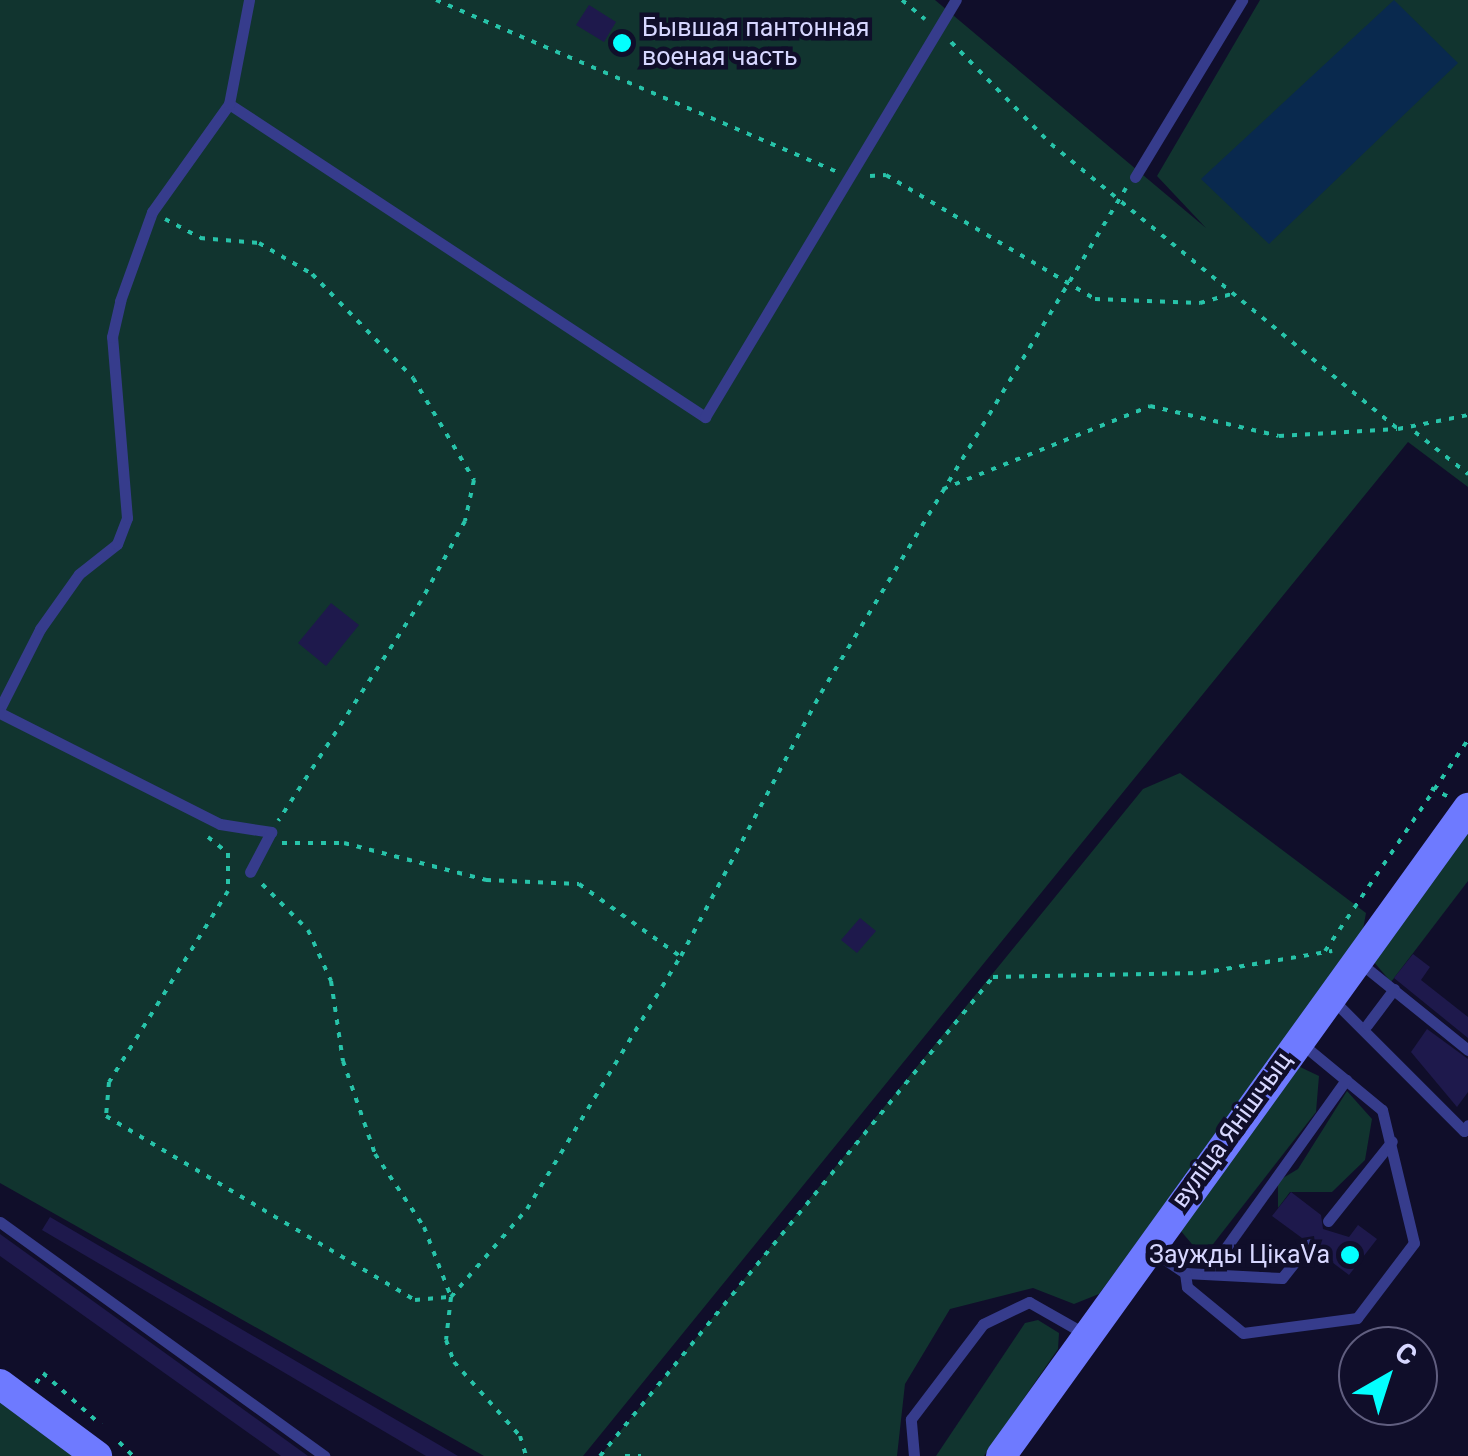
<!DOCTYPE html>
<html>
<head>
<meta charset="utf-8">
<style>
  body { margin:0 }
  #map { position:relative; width:1468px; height:1456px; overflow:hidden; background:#100e2a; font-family:Roboto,sans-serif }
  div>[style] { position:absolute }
  .green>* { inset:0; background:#11342f }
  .water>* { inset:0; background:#09294e }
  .building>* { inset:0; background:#1e194c }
  .path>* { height:4px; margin-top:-2px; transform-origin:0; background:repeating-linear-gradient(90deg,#27c3a9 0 5px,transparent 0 13px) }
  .lane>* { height:11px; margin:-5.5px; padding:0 5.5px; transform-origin:5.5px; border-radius:5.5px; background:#363c8c }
  .secondary>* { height:30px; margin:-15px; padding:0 15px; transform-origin:15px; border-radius:15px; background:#6e7aff }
  .dots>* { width:28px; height:28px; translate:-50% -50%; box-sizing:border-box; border:5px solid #100e2a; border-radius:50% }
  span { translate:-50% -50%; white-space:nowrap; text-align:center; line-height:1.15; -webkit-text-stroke:9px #100e2a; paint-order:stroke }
  .poi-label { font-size:25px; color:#d7d7ff }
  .left { translate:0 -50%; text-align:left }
  .right { translate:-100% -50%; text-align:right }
  .street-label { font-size:25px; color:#d7d7ff }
  .north { position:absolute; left:1338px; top:1326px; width:100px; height:100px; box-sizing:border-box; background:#100e2a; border:2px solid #605e7f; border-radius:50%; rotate:39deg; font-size:28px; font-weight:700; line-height:40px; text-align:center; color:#d7d7ff }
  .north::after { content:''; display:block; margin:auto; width:35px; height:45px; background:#03fffe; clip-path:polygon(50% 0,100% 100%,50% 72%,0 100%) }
</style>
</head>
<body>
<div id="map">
  <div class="green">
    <div style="clip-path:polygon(0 0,935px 0,1206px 228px,1157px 176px,1260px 0,1468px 0,1468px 487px,1408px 442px,583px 1456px,484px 1456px,0 1183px)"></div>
    <div style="clip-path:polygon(1180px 773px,1366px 913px,1362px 935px,1099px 1294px,1074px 1304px,1033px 1288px,950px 1309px,905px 1384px,897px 1456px,600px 1456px,1143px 789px)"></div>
    <div style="clip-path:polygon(1468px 819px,1468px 881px,1391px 982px,1373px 961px)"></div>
    <div style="clip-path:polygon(1298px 1066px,1319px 1076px,1316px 1112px,1203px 1257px,1180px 1230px)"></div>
    <div style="clip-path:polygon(1347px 1091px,1372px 1119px,1365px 1160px,1332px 1192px,1290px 1192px,1278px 1208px,1278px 1181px,1298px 1169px)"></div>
    <div style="clip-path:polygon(1038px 1320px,1059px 1333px,1058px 1349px,984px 1456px,936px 1456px,1025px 1323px)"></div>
    <div style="clip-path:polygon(0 1399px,75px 1456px,0 1456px)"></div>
  </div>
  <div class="water">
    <div style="clip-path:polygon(1394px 0,1458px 63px,1269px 244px,1201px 179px)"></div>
  </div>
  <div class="building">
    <div style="clip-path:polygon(589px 5px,616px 22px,604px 42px,576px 25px)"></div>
    <div style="clip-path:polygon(331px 603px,359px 625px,326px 666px,298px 643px)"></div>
    <div style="clip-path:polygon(860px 918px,876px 931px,857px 953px,841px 940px)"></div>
    <div style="clip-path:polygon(1413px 954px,1430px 967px,1421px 980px,1468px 1017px,1468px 1038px,1394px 978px)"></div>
    <div style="clip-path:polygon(1427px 1029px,1468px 1059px,1468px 1092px,1457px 1107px,1411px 1052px)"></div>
    <div style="clip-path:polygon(1291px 1192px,1321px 1215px,1323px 1229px,1349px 1237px,1358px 1225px,1377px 1239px,1349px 1275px,1316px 1250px,1314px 1236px,1302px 1238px,1272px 1216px)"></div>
    <div style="clip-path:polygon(50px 1217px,458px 1456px,426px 1456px,42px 1230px)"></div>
    <div style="clip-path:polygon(0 1234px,308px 1456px,281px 1456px,0 1256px)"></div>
  </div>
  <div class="path">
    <div style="left:436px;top:0;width:436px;rotate:23.2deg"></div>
    <div style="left:902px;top:0;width:30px;rotate:40deg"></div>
    <div style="left:951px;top:42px;width:143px;rotate:45.6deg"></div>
    <div style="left:1051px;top:144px;width:449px;rotate:39.4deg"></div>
    <div style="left:1398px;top:429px;width:71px;rotate:-11.3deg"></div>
    <div style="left:870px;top:176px;width:16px;rotate:-4deg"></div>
    <div style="left:886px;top:175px;width:243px;rotate:30.7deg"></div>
    <div style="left:1095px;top:299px;width:105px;rotate:2.2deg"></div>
    <div style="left:1200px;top:303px;width:35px;rotate:-16deg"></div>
    <div style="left:165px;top:219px;width:40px;rotate:28deg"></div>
    <div style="left:200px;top:238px;width:59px;rotate:4.8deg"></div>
    <div style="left:259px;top:243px;width:61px;rotate:30.3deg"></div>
    <div style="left:312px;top:274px;width:145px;rotate:45.8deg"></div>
    <div style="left:413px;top:378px;width:119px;rotate:59.1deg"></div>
    <div style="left:474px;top:480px;width:42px;rotate:102.4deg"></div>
    <div style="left:465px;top:521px;width:91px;rotate:118.8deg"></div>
    <div style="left:421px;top:601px;width:262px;rotate:123deg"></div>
    <div style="left:1415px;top:432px;width:68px;rotate:38.4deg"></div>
    <div style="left:943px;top:489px;width:223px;rotate:-21.8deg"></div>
    <div style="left:1150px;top:406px;width:132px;rotate:13.1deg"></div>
    <div style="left:1279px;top:436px;width:118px;rotate:-3.4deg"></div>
    <div style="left:1431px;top:788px;width:20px;rotate:27deg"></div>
    <div style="left:208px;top:837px;width:26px;rotate:39deg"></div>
    <div style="left:228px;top:853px;width:38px;rotate:90deg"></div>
    <div style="left:228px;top:891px;width:225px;rotate:121.9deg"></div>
    <div style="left:109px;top:1082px;width:34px;rotate:95deg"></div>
    <div style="left:106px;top:1116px;width:360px;rotate:30.8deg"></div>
    <div style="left:415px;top:1300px;width:36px;rotate:-5deg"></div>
    <div style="left:451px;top:1297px;width:116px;rotate:-49.2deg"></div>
    <div style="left:527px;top:1209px;width:296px;rotate:-58.7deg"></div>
    <div style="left:681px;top:956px;width:298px;rotate:-62deg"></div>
    <div style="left:821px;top:693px;width:590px;rotate:-58.87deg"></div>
    <div style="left:282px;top:843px;width:62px"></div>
    <div style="left:344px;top:843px;width:147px;rotate:14.6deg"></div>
    <div style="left:486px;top:880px;width:93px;rotate:2.5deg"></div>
    <div style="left:579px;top:884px;width:124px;rotate:35.5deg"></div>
    <div style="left:262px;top:884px;width:65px;rotate:45deg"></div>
    <div style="left:308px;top:930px;width:56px;rotate:65.7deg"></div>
    <div style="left:331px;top:981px;width:81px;rotate:81.5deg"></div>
    <div style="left:343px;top:1061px;width:98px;rotate:71deg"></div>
    <div style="left:375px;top:1154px;width:88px;rotate:56.1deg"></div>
    <div style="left:424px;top:1227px;width:75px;rotate:68.9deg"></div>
    <div style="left:451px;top:1297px;width:43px;rotate:96.6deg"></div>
    <div style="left:446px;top:1340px;width:23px;rotate:70deg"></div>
    <div style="left:454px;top:1362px;width:99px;rotate:48.3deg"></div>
    <div style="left:520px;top:1436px;width:21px;rotate:73deg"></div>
    <div style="left:1325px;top:951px;width:255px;rotate:-55.9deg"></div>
    <div style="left:36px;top:1383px;width:12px;rotate:-55deg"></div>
    <div style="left:43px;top:1373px;width:78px;rotate:41.9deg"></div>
    <div style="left:119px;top:1442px;width:20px;rotate:45deg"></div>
    <div style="left:600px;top:1456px;width:620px;rotate:-50.63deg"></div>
    <div style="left:993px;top:977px;width:208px;rotate:-1.1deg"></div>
    <div style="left:1201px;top:973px;width:133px;rotate:-9.5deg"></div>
    <div style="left:625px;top:1456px;width:16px"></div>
  </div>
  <div class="lane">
    <div style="left:229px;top:104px;width:570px;rotate:33.33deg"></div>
    <div style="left:705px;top:417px;width:487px;rotate:-59deg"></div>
    <div style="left:1135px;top:177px;width:207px;rotate:-58.8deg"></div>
    <div style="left:0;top:708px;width:89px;rotate:-63.1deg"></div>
    <div style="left:40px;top:629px;width:67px;rotate:-54.7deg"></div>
    <div style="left:79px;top:574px;width:48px;rotate:-38.3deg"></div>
    <div style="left:117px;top:544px;width:28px;rotate:-69deg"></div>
    <div style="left:127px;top:518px;width:182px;rotate:-94.7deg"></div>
    <div style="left:112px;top:337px;width:37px;rotate:-77deg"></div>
    <div style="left:120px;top:301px;width:95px;rotate:-70.2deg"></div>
    <div style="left:152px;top:212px;width:133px;rotate:-54.5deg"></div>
    <div style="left:229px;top:104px;width:106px;rotate:-79.1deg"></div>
    <div style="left:0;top:713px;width:246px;rotate:26.8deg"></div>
    <div style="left:220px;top:824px;width:52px;rotate:8.9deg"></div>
    <div style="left:271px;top:832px;width:45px;rotate:117.7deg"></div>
    <div style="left:1359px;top:962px;width:140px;rotate:38.9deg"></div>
    <div style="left:1333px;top:1000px;width:185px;rotate:45deg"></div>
    <div style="left:1464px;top:1131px;width:7px;rotate:-56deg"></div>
    <div style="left:1367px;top:1025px;width:45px;rotate:-53.1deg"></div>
    <div style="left:1328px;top:1221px;width:102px;rotate:-51.3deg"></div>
    <div style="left:0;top:1222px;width:400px;rotate:35.8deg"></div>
    <div style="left:1151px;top:1250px;width:41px;rotate:34.1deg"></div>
    <div style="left:1185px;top:1273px;width:97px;rotate:3deg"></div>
    <div style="left:1282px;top:1278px;width:43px;rotate:-51.5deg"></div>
    <div style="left:1185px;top:1273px;width:14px;rotate:82deg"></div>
    <div style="left:1187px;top:1287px;width:72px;rotate:39.4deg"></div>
    <div style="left:1243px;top:1333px;width:115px;rotate:-7.5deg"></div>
    <div style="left:1357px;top:1318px;width:94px;rotate:-52.8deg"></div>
    <div style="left:1414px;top:1243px;width:137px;rotate:-103.5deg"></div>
    <div style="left:1382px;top:1110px;width:104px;rotate:-140.5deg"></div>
    <div style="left:1207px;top:1274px;width:239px;rotate:-54.4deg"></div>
    <div style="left:914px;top:1456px;width:37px;rotate:-95deg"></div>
    <div style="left:911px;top:1419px;width:119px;rotate:-52.8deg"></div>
    <div style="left:983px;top:1324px;width:51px;rotate:-25.6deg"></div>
    <div style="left:1029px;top:1302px;width:67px;rotate:29.6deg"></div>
  </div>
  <div class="secondary">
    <div style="left:0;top:1384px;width:121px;rotate:36.6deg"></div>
    <div style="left:1001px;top:1456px;width:799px;rotate:-54.22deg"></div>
  </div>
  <div class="dots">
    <div style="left:622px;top:43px;background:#03fffe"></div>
    <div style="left:1350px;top:1255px;background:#03fffe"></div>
  </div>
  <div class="poi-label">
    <span class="left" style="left:642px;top:43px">Бывшая пантонная<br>военая часть</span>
    <span class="right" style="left:1330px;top:1255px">Заужды ЦікаVа</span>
  </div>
  <div class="street-label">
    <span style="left:1232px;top:1130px;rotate:-54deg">вуліца Янішчыц</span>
  </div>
  <div class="north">С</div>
</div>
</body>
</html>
